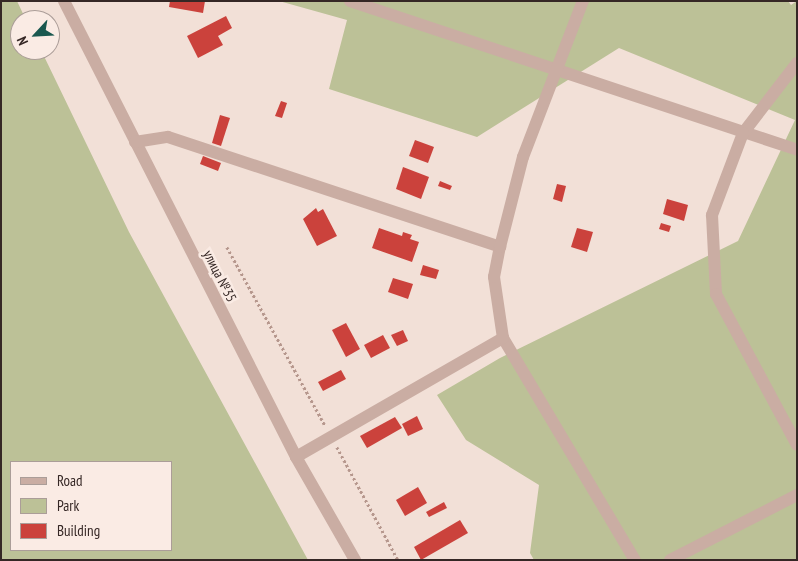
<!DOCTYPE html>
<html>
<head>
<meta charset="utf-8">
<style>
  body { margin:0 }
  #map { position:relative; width:798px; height:561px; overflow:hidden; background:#f2e0d7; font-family:"PT Sans Narrow",sans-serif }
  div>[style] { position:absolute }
  .green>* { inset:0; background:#bcc197 }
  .building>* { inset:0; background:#cb423c }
  .path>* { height:2.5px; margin-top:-1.25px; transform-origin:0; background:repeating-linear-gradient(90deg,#b6978d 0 2.5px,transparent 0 5px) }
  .minor>* { height:12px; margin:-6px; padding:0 6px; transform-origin:6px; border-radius:6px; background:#caada3 }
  span { translate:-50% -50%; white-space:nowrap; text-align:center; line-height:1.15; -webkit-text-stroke:5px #faebe4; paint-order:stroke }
  .street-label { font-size:14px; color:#352725 }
  .frame { position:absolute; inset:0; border:2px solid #352725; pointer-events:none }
  .legend { position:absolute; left:10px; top:461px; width:162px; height:90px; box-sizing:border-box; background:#faebe4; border:1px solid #ab9d98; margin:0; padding:6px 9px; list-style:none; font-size:15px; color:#352725 }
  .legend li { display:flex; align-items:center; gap:10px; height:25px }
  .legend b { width:25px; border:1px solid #ab9d98 }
  .north { position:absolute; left:10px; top:10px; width:50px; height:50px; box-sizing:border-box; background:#faebe4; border:1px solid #ab9d98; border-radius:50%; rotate:245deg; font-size:14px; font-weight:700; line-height:20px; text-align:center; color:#352725 }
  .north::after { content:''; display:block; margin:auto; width:18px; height:22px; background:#1a584f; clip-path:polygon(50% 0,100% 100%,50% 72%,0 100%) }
</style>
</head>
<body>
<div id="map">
  <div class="green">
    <div style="clip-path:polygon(evenodd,1px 1px,17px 1px,26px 20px,20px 20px,20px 50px,41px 50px,129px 232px,308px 560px,1px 560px,1px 1px,11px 462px,171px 462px,171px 550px,11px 550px,11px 462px)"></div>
    <div style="clip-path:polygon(279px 1px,788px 1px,791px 5px,797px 1px,797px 560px,534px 560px,530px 553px,539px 485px,466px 440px,437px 395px,500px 358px,738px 241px,795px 120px,619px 48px,477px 137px,329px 89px,347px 20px)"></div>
  </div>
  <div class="building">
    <div style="clip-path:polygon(170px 1px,205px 1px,203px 13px,169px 7px)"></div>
    <div style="clip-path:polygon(226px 16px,232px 28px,218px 36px,223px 45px,198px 58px,187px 36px)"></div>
    <div style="clip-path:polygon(281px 101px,287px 103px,282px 118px,275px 116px)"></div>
    <div style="clip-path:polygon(220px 115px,230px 118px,221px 146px,212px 143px)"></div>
    <div style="clip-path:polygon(415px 140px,434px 147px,428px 163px,409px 156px)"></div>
    <div style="clip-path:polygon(203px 156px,221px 163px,218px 171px,200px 164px)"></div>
    <div style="clip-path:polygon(403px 167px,429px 177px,421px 199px,396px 189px)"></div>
    <div style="clip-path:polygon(440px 181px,452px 186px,450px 190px,438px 186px)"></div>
    <div style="clip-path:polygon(557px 184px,566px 186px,562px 202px,553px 199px)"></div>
    <div style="clip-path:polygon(667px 199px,688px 205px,684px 221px,663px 214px)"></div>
    <div style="clip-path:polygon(316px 208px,318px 212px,323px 209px,337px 236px,317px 246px,303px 219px)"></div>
    <div style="clip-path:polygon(661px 223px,671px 226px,669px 232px,659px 229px)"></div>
    <div style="clip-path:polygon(379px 228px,402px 236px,403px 232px,412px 235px,410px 239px,419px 242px,412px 262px,372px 248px)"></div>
    <div style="clip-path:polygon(577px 228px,593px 232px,587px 252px,571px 247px)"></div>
    <div style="clip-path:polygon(423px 265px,439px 270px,436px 279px,420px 275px)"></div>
    <div style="clip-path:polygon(393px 278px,413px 284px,408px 299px,388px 292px)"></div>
    <div style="clip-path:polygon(346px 323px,360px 349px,346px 357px,332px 330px)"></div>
    <div style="clip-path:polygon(403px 330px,408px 341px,397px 346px,391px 335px)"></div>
    <div style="clip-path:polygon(383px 335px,390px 348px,371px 358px,364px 345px)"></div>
    <div style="clip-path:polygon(341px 370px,346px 379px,323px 391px,318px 382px)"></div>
    <div style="clip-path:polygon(417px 416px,423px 429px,408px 436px,402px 424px)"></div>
    <div style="clip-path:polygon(395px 417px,402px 428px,367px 448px,360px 436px)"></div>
    <div style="clip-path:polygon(418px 487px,427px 503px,405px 516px,396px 500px)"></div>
    <div style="clip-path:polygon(444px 502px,447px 508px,429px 517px,426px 512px)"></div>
    <div style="clip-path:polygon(460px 520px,468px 533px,421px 560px,414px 547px)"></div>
  </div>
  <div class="path">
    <div style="left:227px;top:247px;width:203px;rotate:61.2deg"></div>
    <div style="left:337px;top:447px;width:128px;rotate:61.6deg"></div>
  </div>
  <div class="minor">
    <div style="left:64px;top:1px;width:512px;rotate:63.03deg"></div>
    <div style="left:296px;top:457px;width:119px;rotate:60.2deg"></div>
    <div style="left:350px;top:1px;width:471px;rotate:18.4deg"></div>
    <div style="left:797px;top:63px;width:88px;rotate:127.6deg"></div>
    <div style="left:743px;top:133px;width:88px;rotate:110.7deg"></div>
    <div style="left:712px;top:215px;width:79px;rotate:87.1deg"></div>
    <div style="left:716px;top:294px;width:171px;rotate:61.8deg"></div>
    <div style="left:135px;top:142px;width:33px;rotate:-9deg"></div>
    <div style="left:168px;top:137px;width:350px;rotate:18.3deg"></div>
    <div style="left:503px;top:338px;width:258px;rotate:59.3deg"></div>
    <div style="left:296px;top:457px;width:239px;rotate:-29.9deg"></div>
    <div style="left:503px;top:338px;width:62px;rotate:-98.4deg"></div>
    <div style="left:494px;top:277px;width:31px;rotate:-79deg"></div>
    <div style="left:500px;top:247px;width:93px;rotate:-75.7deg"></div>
    <div style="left:523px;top:157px;width:167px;rotate:-69deg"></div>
    <div style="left:670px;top:560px;width:143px;rotate:-27.1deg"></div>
  </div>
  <div class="street-label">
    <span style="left:220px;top:276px;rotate:63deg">улица №35</span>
  </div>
  <div class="frame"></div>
  <ul class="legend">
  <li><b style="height:6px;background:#caada3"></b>Road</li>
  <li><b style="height:14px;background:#bcc197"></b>Park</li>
  <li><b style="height:14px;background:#cb423c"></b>Building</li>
  </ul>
  <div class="north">N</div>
</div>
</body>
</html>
